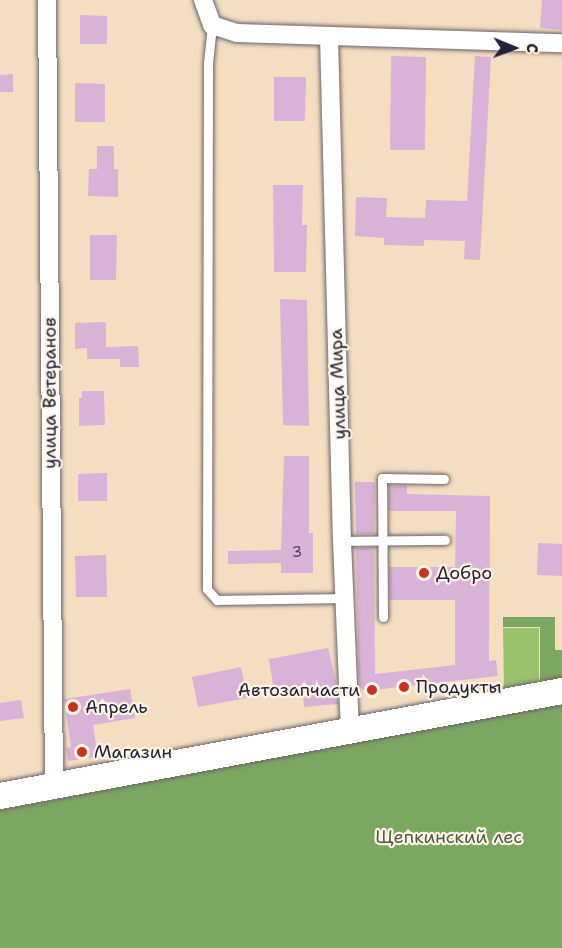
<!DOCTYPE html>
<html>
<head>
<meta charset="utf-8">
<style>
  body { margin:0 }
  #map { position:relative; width:562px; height:948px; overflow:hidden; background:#f4dec2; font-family:"Shantell Sans",sans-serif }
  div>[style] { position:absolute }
  .green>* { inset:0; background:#9bc16c }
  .forest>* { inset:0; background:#7ca760 }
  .building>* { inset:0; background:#d8b3d7 }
  .roads { filter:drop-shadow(0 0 2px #6c646a) drop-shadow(0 0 2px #6c646a) }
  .lane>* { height:9px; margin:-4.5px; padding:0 4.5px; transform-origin:4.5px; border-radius:4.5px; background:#fff }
  .street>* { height:18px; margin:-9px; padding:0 9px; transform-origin:9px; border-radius:9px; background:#fff }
  .secondary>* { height:26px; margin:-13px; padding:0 13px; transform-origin:13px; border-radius:13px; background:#fff }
  .dots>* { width:16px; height:16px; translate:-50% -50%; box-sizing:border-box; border:3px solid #fcf5e5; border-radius:50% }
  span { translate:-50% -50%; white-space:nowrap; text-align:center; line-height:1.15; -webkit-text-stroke:4.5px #fcf5e5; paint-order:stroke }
  .number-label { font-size:15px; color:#504662 }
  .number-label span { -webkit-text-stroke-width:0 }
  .street-label { font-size:18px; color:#22223b }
  .poi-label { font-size:18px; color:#22223b }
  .left { translate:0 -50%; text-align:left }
  .right { translate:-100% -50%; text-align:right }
  .park-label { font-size:18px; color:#4c5a4c }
  .north { position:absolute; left:484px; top:18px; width:60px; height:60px; -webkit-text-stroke:4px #fcf5e5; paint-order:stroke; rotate:91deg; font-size:16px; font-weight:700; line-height:24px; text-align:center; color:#22223b }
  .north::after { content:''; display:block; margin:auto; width:21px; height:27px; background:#22223b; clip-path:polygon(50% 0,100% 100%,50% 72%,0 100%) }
</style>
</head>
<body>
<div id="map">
  <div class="green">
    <div style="clip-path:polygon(503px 628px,539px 628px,539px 685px,504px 691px)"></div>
  </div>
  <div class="forest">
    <div style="clip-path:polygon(503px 617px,555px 617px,555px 650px,562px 650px,562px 681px,540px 685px,540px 627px,503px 627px)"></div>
    <div style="clip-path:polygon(562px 702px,562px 948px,0 948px,0 810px)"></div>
  </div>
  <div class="building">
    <div style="clip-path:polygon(542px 0,562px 0,562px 30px,540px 28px)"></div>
    <div style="clip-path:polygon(80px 15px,107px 16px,107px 44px,80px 44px)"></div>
    <div style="clip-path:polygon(391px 56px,426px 57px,425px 150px,390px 150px)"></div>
    <div style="clip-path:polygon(475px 56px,491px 57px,480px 260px,464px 259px,465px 241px,424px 240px,424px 246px,384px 245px,384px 238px,355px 236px,356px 197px,387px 198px,386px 217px,425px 218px,426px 200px,467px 201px)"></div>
    <div style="clip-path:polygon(13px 74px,13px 92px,0 92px,0 75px)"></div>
    <div style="clip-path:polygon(274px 77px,306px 77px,305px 121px,274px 121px)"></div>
    <div style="clip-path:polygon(75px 83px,105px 84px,105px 122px,75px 122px)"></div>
    <div style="clip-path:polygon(97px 146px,114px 146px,114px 169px,118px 169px,118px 197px,88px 196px,89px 169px,97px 169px)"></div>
    <div style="clip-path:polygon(273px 185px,303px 185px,302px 225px,307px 225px,306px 272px,274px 272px)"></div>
    <div style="clip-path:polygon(90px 235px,117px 235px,116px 280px,90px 280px)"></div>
    <div style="clip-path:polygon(280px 299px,307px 300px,309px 426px,283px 425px)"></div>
    <div style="clip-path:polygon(106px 322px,106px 347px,138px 346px,139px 367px,120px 367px,120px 359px,87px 359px,87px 348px,75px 349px,75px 323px)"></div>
    <div style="clip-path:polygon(82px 391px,104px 391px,105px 425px,79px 426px,79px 398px,82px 398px)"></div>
    <div style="clip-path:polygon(284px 456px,309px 456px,309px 533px,313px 533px,313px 573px,281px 573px,281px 563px,228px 564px,228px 551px,281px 550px)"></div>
    <div style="clip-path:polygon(107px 473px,107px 501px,78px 501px,78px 474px)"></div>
    <div style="clip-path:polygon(355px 482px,374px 482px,375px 486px,374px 534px,356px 534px)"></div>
    <div style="clip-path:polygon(407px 485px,407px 494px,490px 496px,489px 661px,496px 660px,498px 676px,365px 691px,359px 686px,356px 548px,374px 547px,375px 674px,455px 665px,455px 600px,390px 600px,389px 567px,455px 567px,456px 511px,389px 511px,389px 486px)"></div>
    <div style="clip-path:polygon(538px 543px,562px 544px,562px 576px,537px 575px)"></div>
    <div style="clip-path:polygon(106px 555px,107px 597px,76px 597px,75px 556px)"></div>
    <div style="clip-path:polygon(328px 648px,337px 686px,338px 704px,304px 707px,302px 686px,274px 691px,269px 659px)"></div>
    <div style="clip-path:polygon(241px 667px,247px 698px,198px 707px,192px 677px)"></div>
    <div style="clip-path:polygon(130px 689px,135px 718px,93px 725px,98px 757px,68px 761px,66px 748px,71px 747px,64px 699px)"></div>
    <div style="clip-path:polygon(21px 700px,24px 718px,0 721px,0 703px)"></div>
  </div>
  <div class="roads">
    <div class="lane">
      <div style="left:212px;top:25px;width:38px;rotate:96deg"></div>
      <div style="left:208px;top:63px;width:526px;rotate:90.11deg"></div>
      <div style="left:207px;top:589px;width:15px;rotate:48deg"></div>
      <div style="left:217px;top:600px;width:128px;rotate:-0.9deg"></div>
      <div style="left:342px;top:541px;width:103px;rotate:-0.6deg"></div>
      <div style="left:383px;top:617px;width:139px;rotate:-90.4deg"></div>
      <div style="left:382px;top:478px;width:62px;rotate:0.9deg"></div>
    </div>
    <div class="street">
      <div style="left:47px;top:0;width:786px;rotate:89.49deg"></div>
      <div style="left:203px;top:0;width:27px;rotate:70deg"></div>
      <div style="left:212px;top:25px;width:26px;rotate:18deg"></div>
      <div style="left:237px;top:33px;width:325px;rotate:1.8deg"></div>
      <div style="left:329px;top:36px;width:505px;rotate:88.53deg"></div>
      <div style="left:342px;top:541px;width:190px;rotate:87.6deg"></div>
    </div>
    <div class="secondary">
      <div style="left:0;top:796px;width:572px;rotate:-10.58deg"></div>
    </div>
  </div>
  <div class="dots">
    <div style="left:424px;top:573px;background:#c8321e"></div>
    <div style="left:404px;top:687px;background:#c8321e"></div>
    <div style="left:372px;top:690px;background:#c8321e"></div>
    <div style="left:73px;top:707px;background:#c8321e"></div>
    <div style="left:82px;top:752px;background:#c8321e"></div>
  </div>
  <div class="number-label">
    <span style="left:297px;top:553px">3</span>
  </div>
  <div class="street-label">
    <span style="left:338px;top:384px;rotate:-92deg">улица Мира</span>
    <span style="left:50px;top:393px;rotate:-90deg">улица Ветеранов</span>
  </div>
  <div class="poi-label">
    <span class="left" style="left:436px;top:573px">Добро</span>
    <span class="left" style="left:416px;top:687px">Продукты</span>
    <span class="right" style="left:360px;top:690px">Автозапчасти</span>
    <span class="left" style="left:85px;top:707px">Апрель</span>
    <span class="left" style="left:94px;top:752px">Магазин</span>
  </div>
  <div class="park-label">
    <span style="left:449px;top:837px">Щепкинский лес</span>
  </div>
  <div class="north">С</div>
</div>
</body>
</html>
